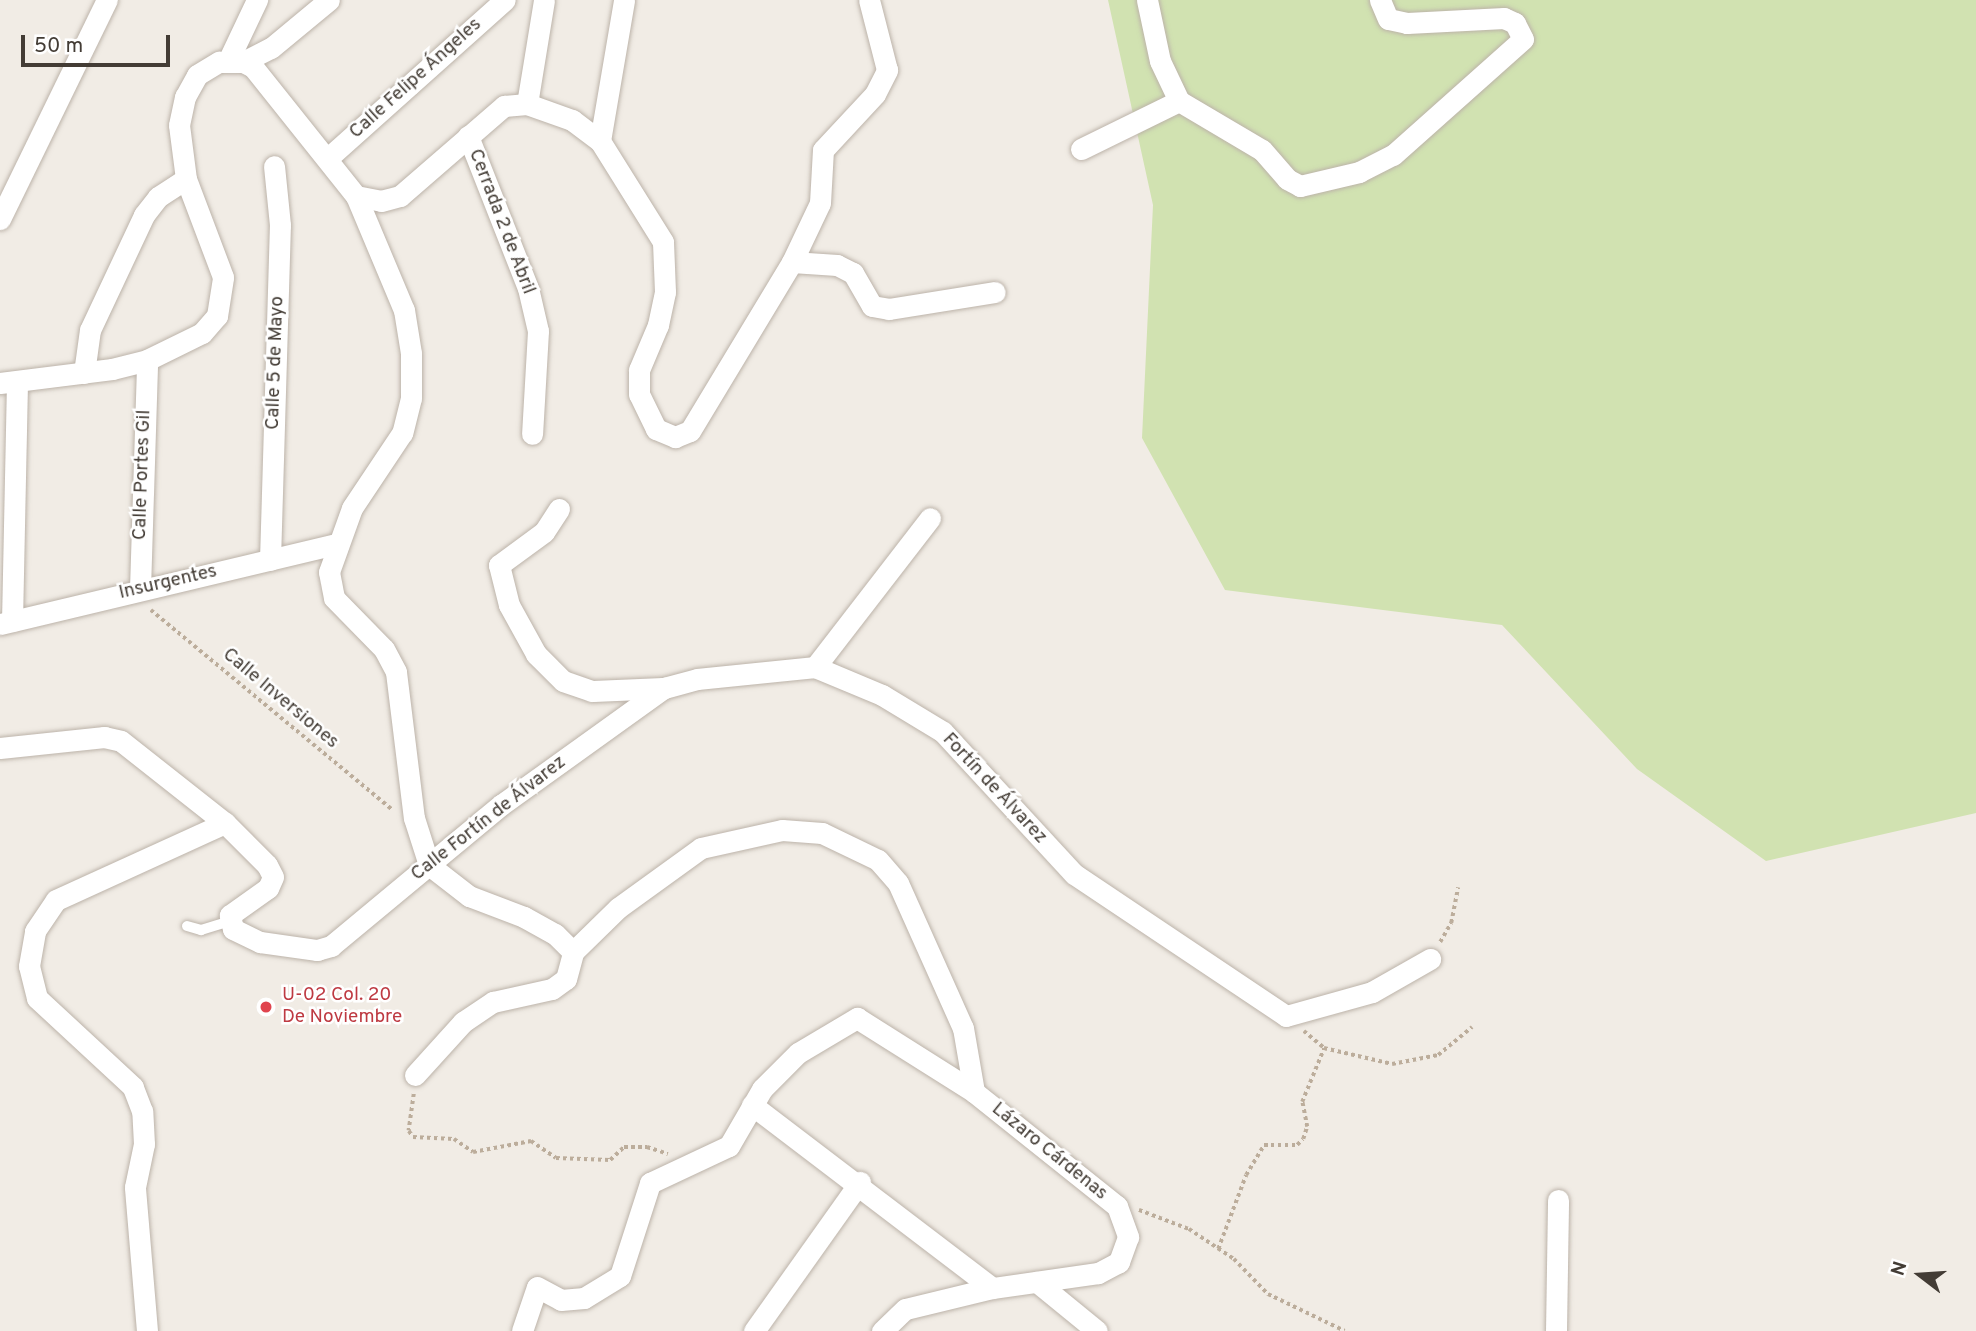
<!DOCTYPE html>
<html>
<head>
<meta charset="utf-8">
<style>
  body { margin:0 }
  #map { position:relative; width:1976px; height:1331px; overflow:hidden; background:#f1ece5; font-family:Overpass,sans-serif }
  div>[style] { position:absolute }
  .green>* { inset:0; background:#d1e2b1 }
  .path>* { height:3.5px; margin-top:-1.75px; transform-origin:0; background:repeating-linear-gradient(90deg,#bcad9b 0 3.5px,transparent 0 7px) }
  .roads { filter:drop-shadow(0 0 2px #bcb3a9) drop-shadow(0 0 2px #bcb3a9) }
  .lane>* { height:10px; margin:-5px; padding:0 5px; transform-origin:5px; border-radius:5px; background:#fff }
  .street>* { height:21px; margin:-10.5px; padding:0 10.5px; transform-origin:10.5px; border-radius:10.5px; background:#fff }
  .dots>* { width:19px; height:19px; translate:-50% -50%; box-sizing:border-box; border:4px solid #fff; border-radius:50% }
  span { translate:-50% -50%; white-space:nowrap; text-align:center; line-height:1.15; -webkit-text-stroke:5px #fff; paint-order:stroke }
  .street-label { font-size:19px; color:#433c35 }
  .health-label { font-size:19px; color:#be3a42 }
  .left { translate:0 -50%; text-align:left }
  .north { position:absolute; left:1885px; top:1240px; width:70px; height:70px; -webkit-text-stroke:5px #fff; paint-order:stroke; rotate:287deg; font-size:19px; font-weight:700; line-height:28px; text-align:center; color:#433c35 }
  .north::after { content:''; display:block; margin:auto; width:24px; height:32px; background:#433c35; clip-path:polygon(50% 0,100% 100%,50% 72%,0 100%) }
  .scale { position:absolute; left:21px; top:35px; width:149px; height:32px; box-sizing:border-box; border:4px solid #433c35; border-top:0; padding-left:9px; font-size:21px; line-height:24px; white-space:nowrap; color:#433c35; -webkit-text-stroke:5px #fff; paint-order:stroke }
</style>
</head>
<body>
<div id="map">
  <div class="green">
    <div style="clip-path:polygon(1108px 0,1976px 0,1976px 813px,1766px 861px,1637px 769px,1502px 625px,1225px 590px,1142px 438px,1153px 205px)"></div>
  </div>
  <div class="path">
    <div style="left:151px;top:610px;width:314px;rotate:39.6deg"></div>
    <div style="left:1440px;top:942px;width:22px;rotate:-60deg"></div>
    <div style="left:1451px;top:923px;width:36px;rotate:-79deg"></div>
    <div style="left:1304px;top:1031px;width:26px;rotate:40deg"></div>
    <div style="left:1324px;top:1048px;width:70px;rotate:13.2deg"></div>
    <div style="left:1392px;top:1064px;width:47px;rotate:-11.1deg"></div>
    <div style="left:1438px;top:1055px;width:44px;rotate:-39.5deg"></div>
    <div style="left:414px;top:1094px;width:37px;rotate:98deg"></div>
    <div style="left:409px;top:1131px;width:7px;rotate:56deg"></div>
    <div style="left:413px;top:1137px;width:41px;rotate:2.8deg"></div>
    <div style="left:454px;top:1139px;width:23px;rotate:34deg"></div>
    <div style="left:473px;top:1152px;width:59px;rotate:-10.7deg"></div>
    <div style="left:531px;top:1141px;width:30px;rotate:34deg"></div>
    <div style="left:556px;top:1158px;width:54px;rotate:2.1deg"></div>
    <div style="left:610px;top:1160px;width:19px;rotate:-43deg"></div>
    <div style="left:624px;top:1147px;width:23px"></div>
    <div style="left:647px;top:1147px;width:22px;rotate:18deg"></div>
    <div style="left:1139px;top:1210px;width:53px;rotate:20.8deg"></div>
    <div style="left:1189px;top:1229px;width:54px;rotate:33.7deg"></div>
    <div style="left:1234px;top:1259px;width:49px;rotate:45.8deg"></div>
    <div style="left:1268px;top:1294px;width:85px;rotate:25.7deg"></div>
    <div style="left:1218px;top:1249px;width:79px;rotate:-69.3deg"></div>
    <div style="left:1246px;top:1175px;width:35px;rotate:-59deg"></div>
    <div style="left:1264px;top:1145px;width:33px"></div>
    <div style="left:1297px;top:1145px;width:8px;rotate:-45deg"></div>
    <div style="left:1303px;top:1139px;width:13px;rotate:-72deg"></div>
    <div style="left:1307px;top:1127px;width:25px;rotate:-101deg"></div>
    <div style="left:1302px;top:1102px;width:58px;rotate:-67.8deg"></div>
  </div>
  <div class="roads">
    <div class="lane">
      <div style="left:187px;top:926px;width:15px;rotate:16deg"></div>
      <div style="left:201px;top:930px;width:28px;rotate:-17deg"></div>
    </div>
    <div class="street">
      <div style="left:1147px;top:0;width:62px;rotate:78deg"></div>
      <div style="left:1160px;top:61px;width:44px;rotate:64.6deg"></div>
      <div style="left:1179px;top:101px;width:96px;rotate:30.6deg"></div>
      <div style="left:1262px;top:150px;width:38px;rotate:49deg"></div>
      <div style="left:1287px;top:179px;width:15px;rotate:28deg"></div>
      <div style="left:1300px;top:186px;width:61px;rotate:-13.3deg"></div>
      <div style="left:1359px;top:172px;width:38px;rotate:-27deg"></div>
      <div style="left:1393px;top:155px;width:174px;rotate:-41.7deg"></div>
      <div style="left:1523px;top:39px;width:18px;rotate:-117deg"></div>
      <div style="left:1515px;top:23px;width:12px;rotate:-156deg"></div>
      <div style="left:1504px;top:18px;width:97px;rotate:177deg"></div>
      <div style="left:1407px;top:23px;width:19px;rotate:-168deg"></div>
      <div style="left:1388px;top:19px;width:21px;rotate:-113deg"></div>
      <div style="left:228px;top:61px;width:68px;rotate:-64.6deg"></div>
      <div style="left:243px;top:62px;width:31px;rotate:-27deg"></div>
      <div style="left:271px;top:48px;width:75px;rotate:-39.6deg"></div>
      <div style="left:527px;top:104px;width:105px;rotate:-80.7deg"></div>
      <div style="left:468px;top:136px;width:163px;rotate:68.5deg"></div>
      <div style="left:528px;top:288px;width:44px;rotate:76.9deg"></div>
      <div style="left:538px;top:331px;width:103px;rotate:93.3deg"></div>
      <div style="left:600px;top:141px;width:143px;rotate:-80.3deg"></div>
      <div style="left:1081px;top:149px;width:109px;rotate:-26.1deg"></div>
      <div style="left:328px;top:158px;width:237px;rotate:-41.8deg"></div>
      <div style="left:356px;top:196px;width:25px;rotate:11deg"></div>
      <div style="left:381px;top:201px;width:20px;rotate:-15deg"></div>
      <div style="left:400px;top:196px;width:138px;rotate:-40.9deg"></div>
      <div style="left:504px;top:106px;width:23px;rotate:-5deg"></div>
      <div style="left:527px;top:104px;width:48px;rotate:19.6deg"></div>
      <div style="left:572px;top:120px;width:35px;rotate:37deg"></div>
      <div style="left:600px;top:141px;width:119px;rotate:58deg"></div>
      <div style="left:663px;top:242px;width:50px;rotate:87.7deg"></div>
      <div style="left:665px;top:292px;width:34px;rotate:102deg"></div>
      <div style="left:658px;top:325px;width:49px;rotate:112.9deg"></div>
      <div style="left:639px;top:370px;width:24px;rotate:90deg"></div>
      <div style="left:639px;top:394px;width:39px;rotate:64deg"></div>
      <div style="left:656px;top:429px;width:21px;rotate:23deg"></div>
      <div style="left:675px;top:437px;width:16px;rotate:-22deg"></div>
      <div style="left:690px;top:431px;width:197px;rotate:-58.9deg"></div>
      <div style="left:792px;top:262px;width:65px;rotate:-64.6deg"></div>
      <div style="left:820px;top:203px;width:53px;rotate:-86.8deg"></div>
      <div style="left:823px;top:150px;width:76px;rotate:-47.1deg"></div>
      <div style="left:875px;top:94px;width:27px;rotate:-63deg"></div>
      <div style="left:887px;top:70px;width:72px;rotate:-104.4deg"></div>
      <div style="left:0;top:219px;width:244px;rotate:-64deg"></div>
      <div style="left:792px;top:262px;width:45px;rotate:3.8deg"></div>
      <div style="left:837px;top:265px;width:18px;rotate:27deg"></div>
      <div style="left:853px;top:273px;width:38px;rotate:60deg"></div>
      <div style="left:872px;top:306px;width:17px;rotate:10deg"></div>
      <div style="left:889px;top:309px;width:107px;rotate:-9.1deg"></div>
      <div style="left:84px;top:373px;width:43px;rotate:-82.1deg"></div>
      <div style="left:90px;top:330px;width:127px;rotate:-64.8deg"></div>
      <div style="left:144px;top:215px;width:23px;rotate:-52deg"></div>
      <div style="left:158px;top:197px;width:33px;rotate:-33deg"></div>
      <div style="left:0;top:383px;width:113px;rotate:-7.1deg"></div>
      <div style="left:112px;top:369px;width:36px;rotate:-14deg"></div>
      <div style="left:147px;top:360px;width:61px;rotate:-26.1deg"></div>
      <div style="left:202px;top:333px;width:23px;rotate:-49deg"></div>
      <div style="left:217px;top:316px;width:39px;rotate:-81deg"></div>
      <div style="left:223px;top:277px;width:105px;rotate:-110.7deg"></div>
      <div style="left:186px;top:179px;width:54px;rotate:-97.4deg"></div>
      <div style="left:179px;top:125px;width:29px;rotate:-78deg"></div>
      <div style="left:185px;top:97px;width:25px;rotate:-61deg"></div>
      <div style="left:197px;top:75px;width:26px;rotate:-31deg"></div>
      <div style="left:219px;top:62px;width:24px"></div>
      <div style="left:243px;top:62px;width:11px;rotate:27deg"></div>
      <div style="left:253px;top:67px;width:165px;rotate:51.4deg"></div>
      <div style="left:356px;top:196px;width:124px;rotate:67.2deg"></div>
      <div style="left:404px;top:310px;width:44px;rotate:80.8deg"></div>
      <div style="left:411px;top:353px;width:45px;rotate:90deg"></div>
      <div style="left:411px;top:398px;width:36px;rotate:104deg"></div>
      <div style="left:402px;top:433px;width:90px;rotate:123.7deg"></div>
      <div style="left:352px;top:508px;width:68px;rotate:109.8deg"></div>
      <div style="left:329px;top:572px;width:26px;rotate:79deg"></div>
      <div style="left:334px;top:598px;width:71px;rotate:45.6deg"></div>
      <div style="left:384px;top:649px;width:26px;rotate:62deg"></div>
      <div style="left:396px;top:672px;width:147px;rotate:83deg"></div>
      <div style="left:414px;top:818px;width:49px;rotate:72.3deg"></div>
      <div style="left:429px;top:865px;width:51px;rotate:37.8deg"></div>
      <div style="left:469px;top:896px;width:59px;rotate:20.9deg"></div>
      <div style="left:524px;top:917px;width:35px;rotate:29deg"></div>
      <div style="left:555px;top:934px;width:25px;rotate:45deg"></div>
      <div style="left:559px;top:509px;width:27px;rotate:123deg"></div>
      <div style="left:544px;top:532px;width:56px;rotate:143.7deg"></div>
      <div style="left:499px;top:565px;width:41px;rotate:76deg"></div>
      <div style="left:509px;top:605px;width:56px;rotate:61.1deg"></div>
      <div style="left:536px;top:654px;width:38px;rotate:45deg"></div>
      <div style="left:563px;top:681px;width:31px;rotate:19deg"></div>
      <div style="left:592px;top:691px;width:72px;rotate:-2.4deg"></div>
      <div style="left:270px;top:560px;width:335px;rotate:-88.3deg"></div>
      <div style="left:280px;top:225px;width:59px;rotate:-95.8deg"></div>
      <div style="left:140px;top:589px;width:229px;rotate:-88.2deg"></div>
      <div style="left:12px;top:621px;width:238px;rotate:-88.8deg"></div>
      <div style="left:0;top:624px;width:346px;rotate:-13.4deg"></div>
      <div style="left:815px;top:667px;width:188px;rotate:-52.3deg"></div>
      <div style="left:0;top:748px;width:105px;rotate:-6deg"></div>
      <div style="left:104px;top:737px;width:17px;rotate:13deg"></div>
      <div style="left:121px;top:741px;width:132px;rotate:38.3deg"></div>
      <div style="left:225px;top:823px;width:59px;rotate:45deg"></div>
      <div style="left:267px;top:865px;width:13px;rotate:63deg"></div>
      <div style="left:273px;top:877px;width:12px;rotate:114deg"></div>
      <div style="left:268px;top:888px;width:47px;rotate:144.6deg"></div>
      <div style="left:230px;top:915px;width:14px;rotate:78deg"></div>
      <div style="left:233px;top:929px;width:30px;rotate:26deg"></div>
      <div style="left:260px;top:942px;width:58px;rotate:8deg"></div>
      <div style="left:317px;top:950px;width:15px;rotate:-16deg"></div>
      <div style="left:331px;top:946px;width:221px;rotate:-39.7deg"></div>
      <div style="left:501px;top:805px;width:201px;rotate:-35.7deg"></div>
      <div style="left:664px;top:688px;width:34px;rotate:-15deg"></div>
      <div style="left:697px;top:679px;width:119px;rotate:-5.8deg"></div>
      <div style="left:815px;top:667px;width:73px;rotate:22.7deg"></div>
      <div style="left:882px;top:695px;width:71px;rotate:31.2deg"></div>
      <div style="left:943px;top:732px;width:193px;rotate:47.3deg"></div>
      <div style="left:1074px;top:874px;width:255px;rotate:33.8deg"></div>
      <div style="left:1286px;top:1016px;width:89px;rotate:-15.6deg"></div>
      <div style="left:1372px;top:992px;width:67px;rotate:-29.6deg"></div>
      <div style="left:415px;top:1075px;width:72px;rotate:-47.8deg"></div>
      <div style="left:463px;top:1022px;width:36px;rotate:-34deg"></div>
      <div style="left:493px;top:1002px;width:60px;rotate:-12.4deg"></div>
      <div style="left:552px;top:989px;width:17px;rotate:-36deg"></div>
      <div style="left:566px;top:979px;width:28px;rotate:-75deg"></div>
      <div style="left:573px;top:952px;width:63px;rotate:-44.4deg"></div>
      <div style="left:618px;top:908px;width:102px;rotate:-35.9deg"></div>
      <div style="left:701px;top:848px;width:83px;rotate:-12.5deg"></div>
      <div style="left:782px;top:830px;width:40px;rotate:4.3deg"></div>
      <div style="left:822px;top:833px;width:62px;rotate:25.7deg"></div>
      <div style="left:878px;top:860px;width:30px;rotate:49deg"></div>
      <div style="left:898px;top:883px;width:159px;rotate:65.9deg"></div>
      <div style="left:963px;top:1028px;width:65px;rotate:80.2deg"></div>
      <div style="left:752px;top:1105px;width:302px;rotate:37.3deg"></div>
      <div style="left:1037px;top:1282px;width:77px;rotate:39.2deg"></div>
      <div style="left:147px;top:1331px;width:144px;rotate:-94.8deg"></div>
      <div style="left:135px;top:1187px;width:44px;rotate:-78.2deg"></div>
      <div style="left:144px;top:1144px;width:33px;rotate:-93deg"></div>
      <div style="left:142px;top:1111px;width:26px;rotate:-111deg"></div>
      <div style="left:133px;top:1087px;width:131px;rotate:-137.2deg"></div>
      <div style="left:37px;top:998px;width:33px;rotate:-104deg"></div>
      <div style="left:29px;top:966px;width:36px;rotate:-80deg"></div>
      <div style="left:35px;top:931px;width:37px;rotate:-56deg"></div>
      <div style="left:56px;top:900px;width:186px;rotate:-24.5deg"></div>
      <div style="left:522px;top:1331px;width:46px;rotate:-71.2deg"></div>
      <div style="left:537px;top:1287px;width:27px;rotate:28deg"></div>
      <div style="left:561px;top:1300px;width:23px;rotate:-5deg"></div>
      <div style="left:584px;top:1298px;width:42px;rotate:-31.4deg"></div>
      <div style="left:620px;top:1276px;width:98px;rotate:-72.1deg"></div>
      <div style="left:650px;top:1183px;width:87px;rotate:-25.1deg"></div>
      <div style="left:729px;top:1146px;width:66px;rotate:-59.9deg"></div>
      <div style="left:762px;top:1089px;width:51px;rotate:-45deg"></div>
      <div style="left:798px;top:1053px;width:69px;rotate:-30.7deg"></div>
      <div style="left:857px;top:1018px;width:138px;rotate:32.3deg"></div>
      <div style="left:974px;top:1092px;width:183px;rotate:38.6deg"></div>
      <div style="left:1117px;top:1206px;width:33px;rotate:70deg"></div>
      <div style="left:1128px;top:1237px;width:27px;rotate:110deg"></div>
      <div style="left:1119px;top:1262px;width:24px;rotate:152deg"></div>
      <div style="left:1098px;top:1273px;width:107px;rotate:171.9deg"></div>
      <div style="left:992px;top:1288px;width:89px;rotate:166.4deg"></div>
      <div style="left:905px;top:1309px;width:32px;rotate:136deg"></div>
      <div style="left:754px;top:1331px;width:183px;rotate:-54.6deg"></div>
      <div style="left:1556px;top:1331px;width:131px;rotate:-89.1deg"></div>
    </div>
  </div>
  <div class="dots">
    <div style="left:266px;top:1007px;background:#e0444e"></div>
  </div>
  <div class="street-label">
    <span style="left:416px;top:79px;rotate:-42deg">Calle Felipe Ángeles</span>
    <span style="left:501px;top:222px;rotate:69deg">Cerrada 2 de Abril</span>
    <span style="left:276px;top:363px;rotate:-88deg">Calle 5 de Mayo</span>
    <span style="left:143px;top:475px;rotate:-88deg">Calle Portes Gil</span>
    <span style="left:168px;top:583px;rotate:-13deg">Insurgentes</span>
    <span style="left:280px;top:699px;rotate:40deg">Calle Inversiones</span>
    <span style="left:994px;top:789px;rotate:47deg">Fortín de Álvarez</span>
    <span style="left:489px;top:819px;rotate:-38deg">Calle Fortín de Álvarez</span>
    <span style="left:1049px;top:1152px;rotate:39deg">Lázaro Cárdenas</span>
  </div>
  <div class="health-label">
    <span class="left" style="left:282px;top:1007px">U-02 Col. 20<br>De Noviembre</span>
  </div>
  <div class="north">N</div>
  <div class="scale">50 m</div>
</div>
</body>
</html>
